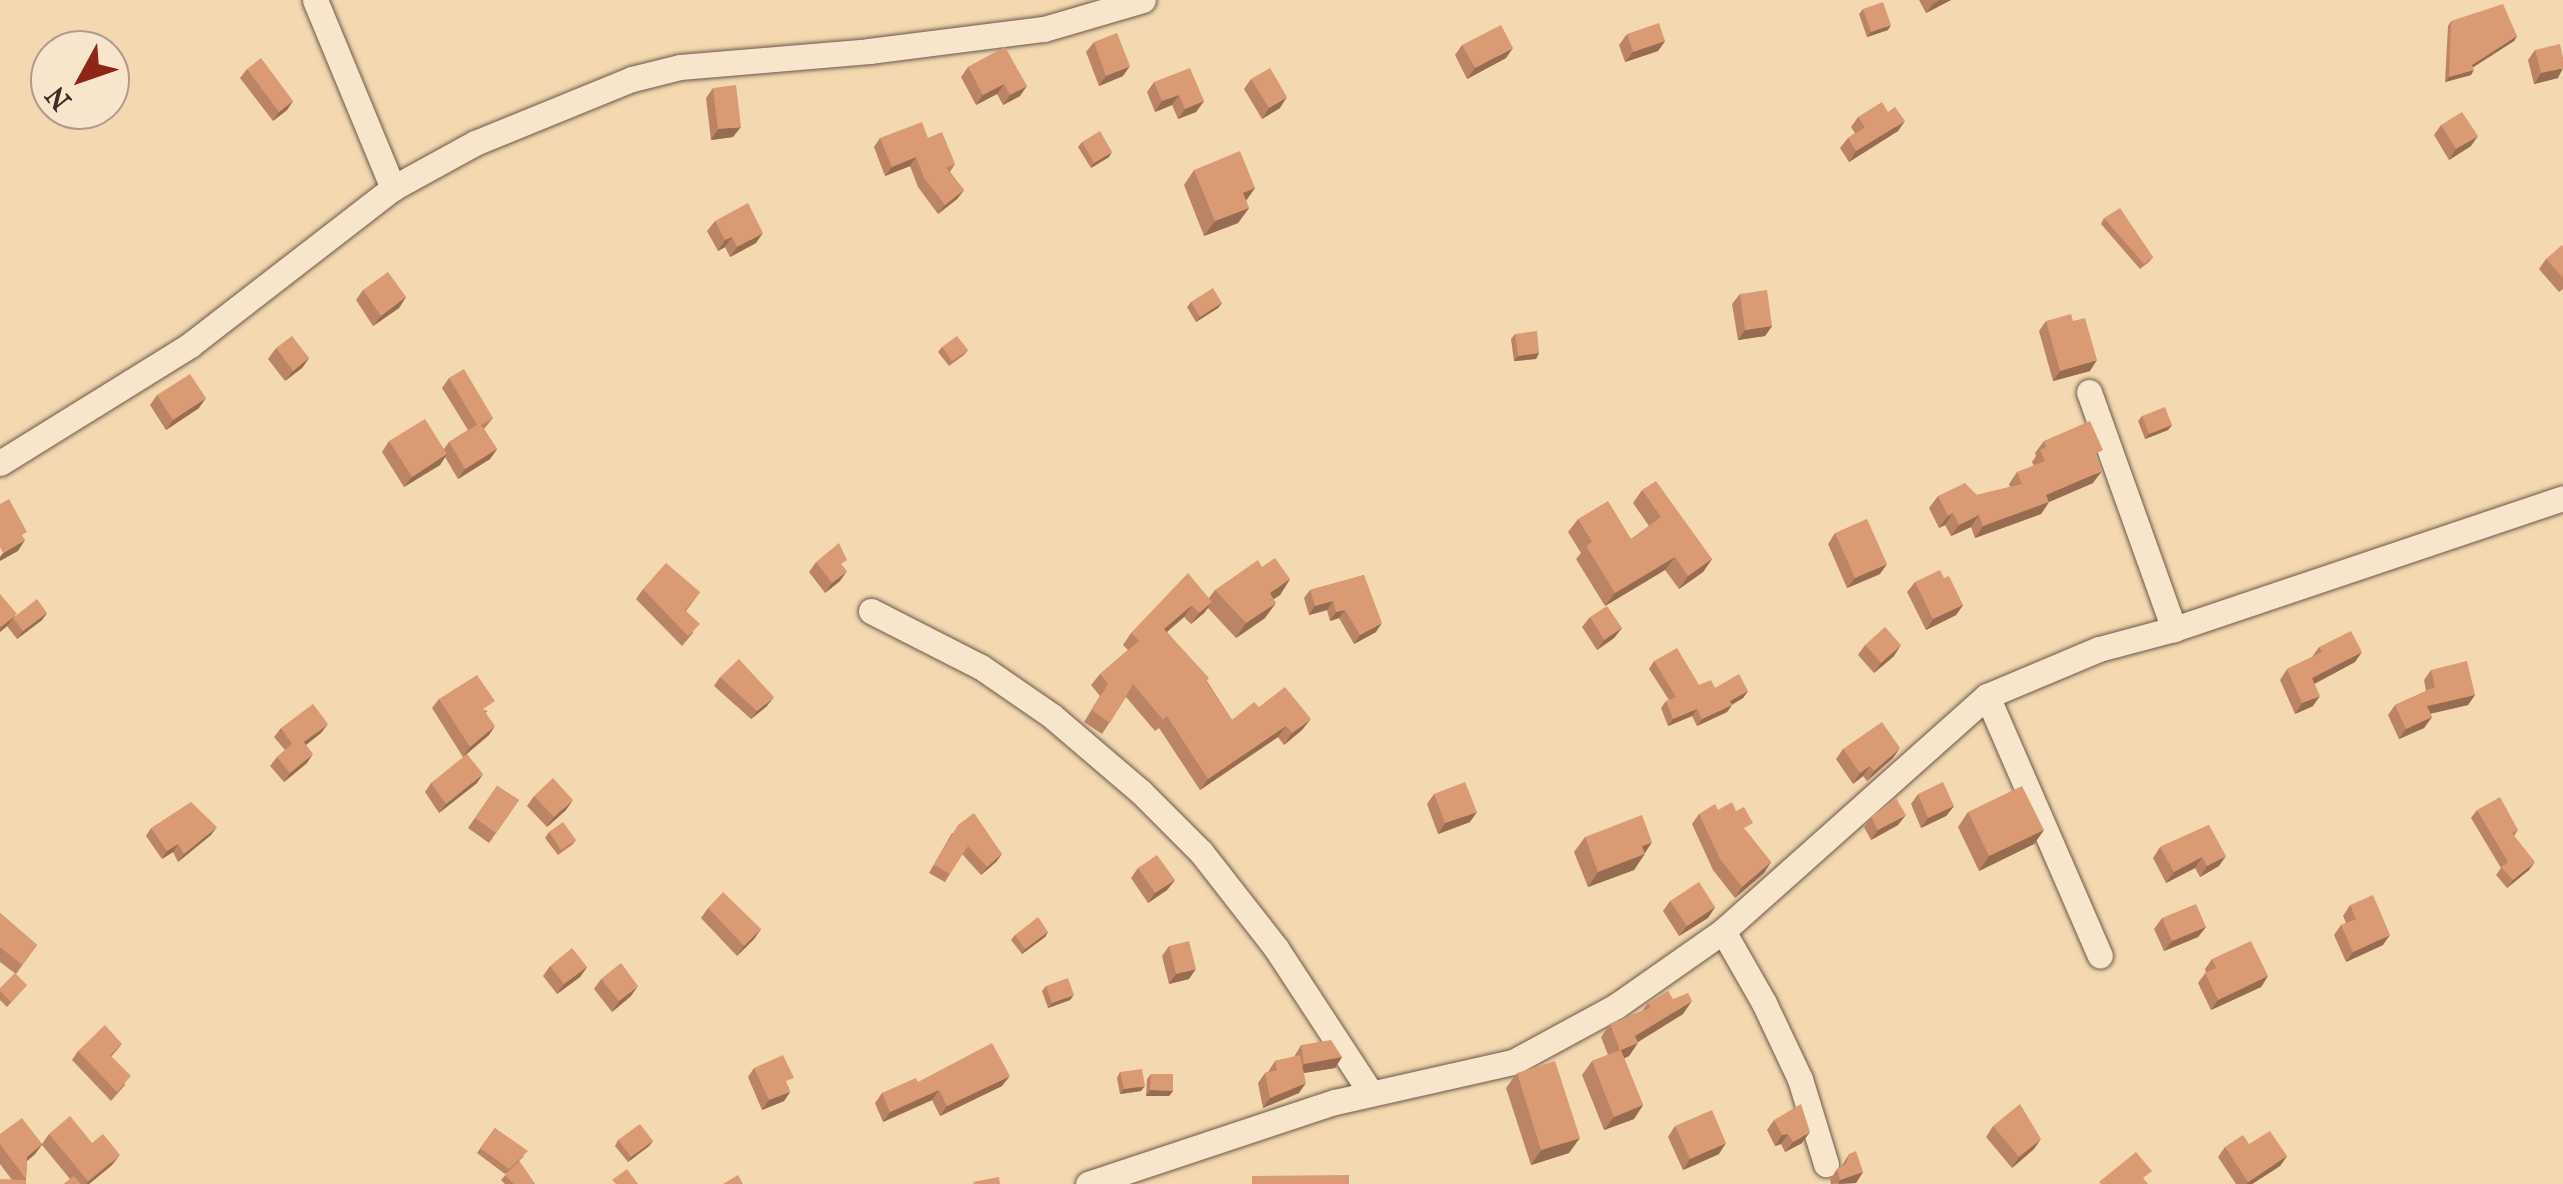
<!DOCTYPE html>
<html>
<head>
<meta charset="utf-8">
<style>
  body { margin:0 }
  #map { position:relative; width:2563px; height:1184px; overflow:hidden; background:#f4d8b0; font-family:"IM FELL French Canon",serif }
  div>[style] { position:absolute }
  .roads { filter:drop-shadow(0 0 2px #6b5849) drop-shadow(0 0 2px #6b5849) }
  .minor>* { height:25px; margin:-12.5px; padding:0 12.5px; transform-origin:12.5px; border-radius:12.5px; background:#f8e6cc }
  .wall>* { inset:0; background:#bb8464 }
  .shaded-wall>* { inset:0; background:#986c51 }
  .building>* { inset:0; background:#d99a74 }
  span { translate:-50% -50%; white-space:nowrap; text-align:center; line-height:1.15; -webkit-text-stroke:10px #f8e6cc; paint-order:stroke }
  .north { position:absolute; left:30px; top:30px; width:100px; height:100px; box-sizing:border-box; background:#f8e6cc; border:2px solid #ad9c8a; border-radius:50%; rotate:230deg; font-size:28px; font-weight:700; line-height:40px; text-align:center; color:#3d2d27 }
  .north::after { content:''; display:block; margin:auto; width:35px; height:45px; background:#8f2418; clip-path:polygon(50% 0,100% 100%,50% 72%,0 100%) }
</style>
</head>
<body>
<div id="map">
  <div class="roads">
    <div class="minor">
      <div style="left:315px;top:0;width:204px;rotate:67.5deg"></div>
      <div style="left:2089px;top:392px;width:252px;rotate:70.3deg"></div>
      <div style="left:0;top:463px;width:224px;rotate:-31.8deg"></div>
      <div style="left:190px;top:345px;width:257px;rotate:-37.7deg"></div>
      <div style="left:393px;top:188px;width:94px;rotate:-28.8deg"></div>
      <div style="left:475px;top:143px;width:170px;rotate:-22.2deg"></div>
      <div style="left:632px;top:79px;width:49px;rotate:-14deg"></div>
      <div style="left:680px;top:67px;width:190px;rotate:-4.8deg"></div>
      <div style="left:869px;top:51px;width:176px;rotate:-7.2deg"></div>
      <div style="left:1044px;top:29px;width:103px;rotate:-16.3deg"></div>
      <div style="left:871px;top:611px;width:123px;rotate:27deg"></div>
      <div style="left:981px;top:667px;width:86px;rotate:34.6deg"></div>
      <div style="left:1052px;top:716px;width:117px;rotate:40.5deg"></div>
      <div style="left:1141px;top:792px;width:85px;rotate:45deg"></div>
      <div style="left:1201px;top:852px;width:122px;rotate:52deg"></div>
      <div style="left:1276px;top:948px;width:173px;rotate:56.8deg"></div>
      <div style="left:1987px;top:696px;width:283px;rotate:66.5deg"></div>
      <div style="left:1723px;top:931px;width:83px;rotate:60.3deg"></div>
      <div style="left:1764px;top:1003px;width:84px;rotate:64.7deg"></div>
      <div style="left:1800px;top:1079px;width:89px;rotate:73deg"></div>
      <div style="left:1088px;top:1184px;width:260px;rotate:-18.4deg"></div>
      <div style="left:1335px;top:1102px;width:182px;rotate:-12.7deg"></div>
      <div style="left:1513px;top:1062px;width:117px;rotate:-28.5deg"></div>
      <div style="left:1616px;top:1006px;width:131px;rotate:-35deg"></div>
      <div style="left:1723px;top:931px;width:353px;rotate:-41.7deg"></div>
      <div style="left:1987px;top:696px;width:121px;rotate:-22.8deg"></div>
      <div style="left:2099px;top:649px;width:78px;rotate:-14.9deg"></div>
      <div style="left:2174px;top:629px;width:410px;rotate:-18.6deg"></div>
    </div>
  </div>
  <div class="wall">
    <div style="clip-path:polygon(1919px 0,1951px 0,1926px 13px)"></div>
    <div style="clip-path:polygon(1863px 9px,1888px 30px,1867px 37px,1859px 14px)"></div>
    <div style="clip-path:polygon(2451px 21px,2517px 36px,2514px 41px,2473px 67px,2471px 75px,2445px 82px,2448px 26px)"></div>
    <div style="clip-path:polygon(1627px 34px,1665px 41px,1658px 51px,1625px 62px,1619px 45px)"></div>
    <div style="clip-path:polygon(1094px 42px,1123px 76px,1099px 86px,1086px 52px)"></div>
    <div style="clip-path:polygon(1462px 45px,1506px 58px,1467px 79px,1455px 55px)"></div>
    <div style="clip-path:polygon(1005px 47px,1020px 96px,1003px 105px,997px 94px,976px 105px,961px 77px,968px 67px)"></div>
    <div style="clip-path:polygon(2535px 50px,2558px 78px,2534px 84px,2528px 60px)"></div>
    <div style="clip-path:polygon(247px 69px,293px 101px,287px 110px,273px 121px,240px 78px)"></div>
    <div style="clip-path:polygon(1251px 79px,1280px 108px,1262px 119px,1244px 89px)"></div>
    <div style="clip-path:polygon(1154px 82px,1204px 101px,1196px 112px,1178px 119px,1172px 105px,1155px 112px,1147px 92px)"></div>
    <div style="clip-path:polygon(713px 88px,733px 137px,711px 140px,706px 98px)"></div>
    <div style="clip-path:polygon(1888px 112px,1898px 131px,1849px 162px,1840px 148px,1848px 138px,1855px 133px,1851px 127px,1858px 117px)"></div>
    <div style="clip-path:polygon(2441px 125px,2471px 146px,2449px 160px,2434px 135px)"></div>
    <div style="clip-path:polygon(880px 138px,928px 138px,955px 164px,950px 172px,964px 190px,957px 199px,938px 214px,918px 187px,910px 166px,885px 176px,874px 147px)"></div>
    <div style="clip-path:polygon(1082px 142px,1109px 157px,1091px 168px,1078px 147px)"></div>
    <div style="clip-path:polygon(1194px 170px,1255px 188px,1246px 201px,1249px 208px,1238px 223px,1204px 236px,1184px 185px)"></div>
    <div style="clip-path:polygon(2104px 218px,2153px 257px,2149px 262px,2140px 269px,2101px 224px)"></div>
    <div style="clip-path:polygon(715px 221px,756px 243px,730px 257px,725px 247px,718px 251px,707px 231px)"></div>
    <div style="clip-path:polygon(2563px 246px,2563px 289px,2559px 292px,2539px 269px,2546px 259px)"></div>
    <div style="clip-path:polygon(363px 290px,406px 297px,399px 308px,373px 326px,356px 300px)"></div>
    <div style="clip-path:polygon(1740px 294px,1772px 326px,1765px 336px,1738px 340px,1732px 304px)"></div>
    <div style="clip-path:polygon(1191px 302px,1222px 303px,1218px 308px,1196px 322px,1187px 307px)"></div>
    <div style="clip-path:polygon(2046px 321px,2073px 321px,2090px 371px,2053px 381px,2039px 331px)"></div>
    <div style="clip-path:polygon(1515px 334px,1539px 353px,1536px 359px,1514px 361px,1511px 339px)"></div>
    <div style="clip-path:polygon(942px 347px,968px 350px,964px 355px,949px 366px,938px 352px)"></div>
    <div style="clip-path:polygon(276px 348px,309px 358px,302px 368px,285px 381px,268px 359px)"></div>
    <div style="clip-path:polygon(449px 378px,493px 418px,484px 429px,497px 449px,490px 459px,458px 479px,445px 457px,440px 465px,404px 487px,382px 452px,389px 441px,444px 449px,449px 442px,468px 430px,442px 388px)"></div>
    <div style="clip-path:polygon(157px 395px,199px 408px,166px 430px,150px 405px)"></div>
    <div style="clip-path:polygon(2142px 416px,2172px 425px,2168px 430px,2145px 439px,2138px 421px)"></div>
    <div style="clip-path:polygon(2044px 441px,2097px 460px,2093px 483px,2049px 502px,2041px 514px,1975px 538px,1971px 527px,1951px 536px,1945px 525px,1939px 528px,1929px 508px,1938px 496px,1977px 495px,2010px 487px,2009px 484px,2017px 472px,2034px 466px,2032px 462px,2036px 456px,2035px 453px)"></div>
    <div style="clip-path:polygon(1642px 490px,1712px 559px,1703px 572px,1679px 589px,1665px 570px,1605px 606px,1576px 559px,1581px 553px,1568px 532px,1578px 519px,1631px 539px,1649px 526px,1633px 503px)"></div>
    <div style="clip-path:polygon(1835px 533px,1880px 574px,1847px 588px,1828px 544px)"></div>
    <div style="clip-path:polygon(816px 562px,840px 581px,825px 593px,809px 572px)"></div>
    <div style="clip-path:polygon(1262px 567px,1290px 579px,1280px 595px,1273px 599px,1265px 618px,1236px 638px,1208px 608px,1204px 613px,1191px 624px,1184px 617px,1167px 632px,1207px 681px,1232px 720px,1259px 707px,1302px 730px,1284px 745px,1278px 737px,1200px 790px,1159px 728px,1155px 731px,1126px 697px,1102px 734px,1084px 722px,1100px 696px,1091px 685px,1100px 674px,1128px 650px,1123px 645px,1131px 633px,1209px 598px,1215px 590px)"></div>
    <div style="clip-path:polygon(1364px 575px,1376px 632px,1354px 644px,1339px 618px,1330px 621px,1327px 610px,1309px 615px,1304px 598px,1310px 590px)"></div>
    <div style="clip-path:polygon(1944px 578px,1963px 605px,1956px 615px,1926px 630px,1907px 592px,1915px 582px)"></div>
    <div style="clip-path:polygon(643px 589px,700px 592px,686px 611px,693px 633px,682px 646px,636px 599px)"></div>
    <div style="clip-path:polygon(0 594px,15px 616px,47px 613px,42px 620px,17px 639px,7px 626px,0 632px)"></div>
    <div style="clip-path:polygon(1590px 617px,1622px 628px,1614px 638px,1597px 650px,1582px 627px)"></div>
    <div style="clip-path:polygon(1865px 645px,1894px 656px,1874px 673px,1858px 655px)"></div>
    <div style="clip-path:polygon(2319px 647px,2355px 662px,2314px 684px,2313px 706px,2295px 714px,2280px 680px,2287px 669px,2312px 657px)"></div>
    <div style="clip-path:polygon(1654px 661px,1699px 685px,1715px 688px,1748px 691px,1743px 698px,1732px 705px,1727px 712px,1697px 726px,1692px 716px,1668px 726px,1661px 708px,1666px 701px,1669px 700px,1649px 669px)"></div>
    <div style="clip-path:polygon(2431px 670px,2475px 695px,2468px 705px,2430px 714px,2432px 717px,2424px 728px,2399px 739px,2388px 715px,2395px 705px,2426px 691px,2424px 680px)"></div>
    <div style="clip-path:polygon(720px 677px,767px 706px,751px 719px,714px 686px)"></div>
    <div style="clip-path:polygon(439px 699px,488px 711px,486px 712px,489px 735px,463px 757px,432px 708px)"></div>
    <div style="clip-path:polygon(281px 728px,321px 733px,306px 745px,307px 763px,284px 782px,270px 766px,277px 757px,285px 750px,274px 737px)"></div>
    <div style="clip-path:polygon(1843px 749px,1893px 758px,1867px 781px,1863px 776px,1853px 784px,1836px 759px)"></div>
    <div style="clip-path:polygon(431px 783px,477px 783px,439px 813px,425px 792px)"></div>
    <div style="clip-path:polygon(497px 786px,519px 800px,489px 843px,468px 828px)"></div>
    <div style="clip-path:polygon(1434px 794px,1470px 822px,1438px 834px,1427px 804px)"></div>
    <div style="clip-path:polygon(1918px 794px,1954px 806px,1946px 816px,1921px 828px,1911px 804px)"></div>
    <div style="clip-path:polygon(534px 796px,566px 810px,547px 827px,527px 806px)"></div>
    <div style="clip-path:polygon(1718px 810px,1747px 832px,1771px 862px,1764px 873px,1735px 898px,1713px 870px,1692px 824px,1699px 814px)"></div>
    <div style="clip-path:polygon(2477px 810px,2518px 830px,2514px 836px,2529px 870px,2507px 888px,2496px 875px,2501px 868px,2471px 818px)"></div>
    <div style="clip-path:polygon(1968px 812px,2044px 830px,2034px 844px,1979px 871px,1958px 827px)"></div>
    <div style="clip-path:polygon(1871px 817px,1898px 825px,1871px 840px,1864px 827px)"></div>
    <div style="clip-path:polygon(2209px 825px,2219px 866px,2200px 877px,2195px 868px,2166px 883px,2153px 858px,2160px 847px)"></div>
    <div style="clip-path:polygon(151px 828px,211px 835px,178px 862px,173px 852px,162px 859px,146px 836px)"></div>
    <div style="clip-path:polygon(549px 832px,576px 840px,572px 845px,558px 855px,545px 838px)"></div>
    <div style="clip-path:polygon(952px 833px,1002px 854px,996px 862px,981px 875px,962px 854px,945px 882px,929px 873px)"></div>
    <div style="clip-path:polygon(1585px 837px,1644px 854px,1645px 854px,1634px 870px,1588px 887px,1574px 852px)"></div>
    <div style="clip-path:polygon(1138px 868px,1175px 880px,1167px 890px,1148px 903px,1131px 878px)"></div>
    <div style="clip-path:polygon(1670px 901px,1715px 907px,1708px 918px,1679px 936px,1663px 911px)"></div>
    <div style="clip-path:polygon(2350px 905px,2383px 945px,2346px 962px,2334px 935px,2341px 925px,2346px 923px,2343px 916px)"></div>
    <div style="clip-path:polygon(708px 908px,761px 929px,754px 939px,737px 956px,701px 918px)"></div>
    <div style="clip-path:polygon(0 913px,37px 945px,16px 974px,0 962px)"></div>
    <div style="clip-path:polygon(2162px 918px,2206px 927px,2198px 937px,2164px 951px,2154px 929px)"></div>
    <div style="clip-path:polygon(1048px 932px,1045px 937px,1022px 954px,1011px 940px,1015px 935px)"></div>
    <div style="clip-path:polygon(1169px 946px,1189px 979px,1169px 984px,1162px 956px)"></div>
    <div style="clip-path:polygon(2212px 959px,2268px 976px,2261px 987px,2211px 1010px,2198px 983px,2206px 972px,2205px 969px)"></div>
    <div style="clip-path:polygon(550px 966px,587px 967px,580px 977px,557px 994px,543px 976px)"></div>
    <div style="clip-path:polygon(601px 979px,631px 996px,612px 1012px,594px 989px)"></div>
    <div style="clip-path:polygon(27px 985px,7px 1007px,0 1000px,0 988px)"></div>
    <div style="clip-path:polygon(1046px 986px,1070px 1000px,1048px 1008px,1042px 991px)"></div>
    <div style="clip-path:polygon(1648px 1003px,1683px 1014px,1638px 1042px,1629px 1056px,1624px 1058px,1643px 1105px,1634px 1119px,1604px 1130px,1582px 1075px,1592px 1061px,1608px 1055px,1601px 1037px,1610px 1024px,1642px 1011px)"></div>
    <div style="clip-path:polygon(122px 1044px,111px 1057px,125px 1085px,111px 1101px,72px 1060px,78px 1051px)"></div>
    <div style="clip-path:polygon(1301px 1045px,1342px 1057px,1335px 1068px,1304px 1073px,1299px 1093px,1263px 1108px,1258px 1083px,1265px 1073px,1268px 1072px,1275px 1061px,1294px 1057px)"></div>
    <div style="clip-path:polygon(754px 1068px,788px 1086px,790px 1092px,784px 1101px,762px 1110px,748px 1077px)"></div>
    <div style="clip-path:polygon(1120px 1072px,1141px 1091px,1120px 1094px,1117px 1078px)"></div>
    <div style="clip-path:polygon(1517px 1073px,1569px 1153px,1531px 1165px,1506px 1088px)"></div>
    <div style="clip-path:polygon(1151px 1074px,1173px 1091px,1169px 1096px,1146px 1096px,1147px 1079px)"></div>
    <div style="clip-path:polygon(918px 1082px,1002px 1086px,940px 1116px,932px 1100px,883px 1122px,875px 1103px,882px 1093px)"></div>
    <div style="clip-path:polygon(1774px 1120px,1802px 1143px,1785px 1152px,1781px 1144px,1775px 1146px,1767px 1130px)"></div>
    <div style="clip-path:polygon(1675px 1126px,1719px 1154px,1683px 1170px,1668px 1137px)"></div>
    <div style="clip-path:polygon(1993px 1126px,2034px 1149px,2012px 1168px,1986px 1137px)"></div>
    <div style="clip-path:polygon(495px 1128px,524px 1156px,519px 1161px,535px 1184px,505px 1184px,501px 1180px,508px 1172px,505px 1174px,477px 1153px)"></div>
    <div style="clip-path:polygon(0 1134px,42px 1144px,49px 1134px,92px 1143px,112px 1165px,89px 1184px,64px 1184px,70px 1179px,42px 1145px,35px 1154px,27px 1161px,26px 1180px,12px 1180px,0 1164px)"></div>
    <div style="clip-path:polygon(618px 1140px,653px 1141px,649px 1146px,628px 1162px,615px 1146px)"></div>
    <div style="clip-path:polygon(2249px 1144px,2287px 1156px,2280px 1166px,2252px 1184px,2236px 1184px,2218px 1157px,2225px 1147px)"></div>
    <div style="clip-path:polygon(1849px 1154px,1863px 1172px,1856px 1183px,1831px 1184px,1830px 1180px,1837px 1169px,1841px 1167px)"></div>
  </div>
  <div class="shaded-wall">
    <div style="clip-path:polygon(1940px 0,1951px 0,1926px 13px,1933px 4px)"></div>
    <div style="clip-path:polygon(1891px 25px,1888px 30px,1867px 37px,1871px 32px)"></div>
    <div style="clip-path:polygon(2517px 36px,2514px 41px,2469px 70px,2472px 65px)"></div>
    <div style="clip-path:polygon(1665px 41px,1658px 51px,1625px 62px,1633px 52px)"></div>
    <div style="clip-path:polygon(1513px 48px,1506px 58px,1467px 79px,1475px 68px)"></div>
    <div style="clip-path:polygon(1130px 66px,1123px 76px,1099px 86px,1106px 76px)"></div>
    <div style="clip-path:polygon(2563px 68px,2558px 78px,2534px 84px,2541px 73px)"></div>
    <div style="clip-path:polygon(2474px 70px,2471px 75px,2445px 82px,2449px 77px)"></div>
    <div style="clip-path:polygon(1004px 84px,997px 94px,976px 105px,983px 95px)"></div>
    <div style="clip-path:polygon(1027px 86px,1020px 96px,1003px 105px,1010px 95px)"></div>
    <div style="clip-path:polygon(1179px 95px,1172px 105px,1155px 112px,1162px 101px)"></div>
    <div style="clip-path:polygon(1287px 97px,1280px 108px,1262px 119px,1269px 108px)"></div>
    <div style="clip-path:polygon(293px 101px,287px 110px,273px 121px,279px 112px)"></div>
    <div style="clip-path:polygon(1204px 101px,1196px 112px,1178px 119px,1185px 109px)"></div>
    <div style="clip-path:polygon(1905px 121px,1898px 131px,1849px 162px,1856px 151px)"></div>
    <div style="clip-path:polygon(741px 127px,733px 137px,711px 140px,718px 129px)"></div>
    <div style="clip-path:polygon(2478px 136px,2471px 146px,2449px 160px,2456px 149px)"></div>
    <div style="clip-path:polygon(1112px 152px,1109px 157px,1091px 168px,1094px 163px)"></div>
    <div style="clip-path:polygon(916px 157px,910px 166px,885px 176px,892px 167px)"></div>
    <div style="clip-path:polygon(1255px 188px,1244px 203px,1243px 193px)"></div>
    <div style="clip-path:polygon(964px 190px,957px 199px,938px 214px,945px 205px)"></div>
    <div style="clip-path:polygon(1249px 208px,1238px 223px,1204px 236px,1215px 221px)"></div>
    <div style="clip-path:polygon(763px 233px,756px 243px,730px 257px,737px 247px)"></div>
    <div style="clip-path:polygon(732px 237px,725px 247px,718px 251px,725px 240px)"></div>
    <div style="clip-path:polygon(406px 297px,399px 308px,373px 326px,381px 316px)"></div>
    <div style="clip-path:polygon(1222px 303px,1218px 308px,1196px 322px,1200px 317px)"></div>
    <div style="clip-path:polygon(1772px 326px,1765px 336px,1738px 340px,1745px 330px)"></div>
    <div style="clip-path:polygon(1539px 353px,1536px 359px,1514px 361px,1518px 356px)"></div>
    <div style="clip-path:polygon(309px 358px,302px 368px,285px 381px,293px 371px)"></div>
    <div style="clip-path:polygon(2097px 360px,2090px 371px,2053px 381px,2060px 371px)"></div>
    <div style="clip-path:polygon(206px 398px,199px 408px,166px 430px,173px 420px)"></div>
    <div style="clip-path:polygon(2172px 425px,2168px 430px,2145px 439px,2149px 434px)"></div>
    <div style="clip-path:polygon(497px 449px,490px 459px,458px 479px,465px 469px)"></div>
    <div style="clip-path:polygon(447px 454px,440px 465px,404px 487px,412px 477px)"></div>
    <div style="clip-path:polygon(2102px 471px,2093px 483px,2049px 502px,2041px 514px,1975px 538px,1983px 526px,2046px 495px)"></div>
    <div style="clip-path:polygon(1953px 513px,1945px 525px,1939px 528px,1948px 516px)"></div>
    <div style="clip-path:polygon(1979px 515px,1971px 527px,1951px 536px,1959px 525px)"></div>
    <div style="clip-path:polygon(25px 540px,18px 551px,0 561px,0 557px,3px 553px)"></div>
    <div style="clip-path:polygon(1675px 557px,1665px 570px,1605px 606px,1615px 593px)"></div>
    <div style="clip-path:polygon(1712px 559px,1703px 572px,1679px 589px,1688px 576px)"></div>
    <div style="clip-path:polygon(1887px 564px,1880px 574px,1847px 588px,1855px 578px)"></div>
    <div style="clip-path:polygon(847px 571px,840px 581px,825px 593px,832px 583px)"></div>
    <div style="clip-path:polygon(1290px 579px,1280px 595px,1259px 609px,1270px 593px)"></div>
    <div style="clip-path:polygon(1333px 601px,1327px 610px,1309px 615px,1315px 606px)"></div>
    <div style="clip-path:polygon(1212px 602px,1204px 613px,1191px 624px,1199px 613px)"></div>
    <div style="clip-path:polygon(1276px 603px,1265px 618px,1236px 638px,1246px 623px)"></div>
    <div style="clip-path:polygon(1192px 605px,1184px 617px,1156px 641px,1164px 629px)"></div>
    <div style="clip-path:polygon(1963px 605px,1956px 615px,1926px 630px,1933px 619px)"></div>
    <div style="clip-path:polygon(1345px 610px,1339px 618px,1330px 621px,1336px 612px)"></div>
    <div style="clip-path:polygon(47px 613px,42px 620px,17px 639px,23px 631px)"></div>
    <div style="clip-path:polygon(13px 618px,7px 626px,0 632px,1px 627px)"></div>
    <div style="clip-path:polygon(1382px 623px,1376px 632px,1354px 644px,1360px 635px)"></div>
    <div style="clip-path:polygon(1622px 628px,1614px 638px,1597px 650px,1604px 640px)"></div>
    <div style="clip-path:polygon(1901px 645px,1894px 656px,1874px 673px,1881px 663px)"></div>
    <div style="clip-path:polygon(2362px 652px,2355px 662px,2305px 689px,2312px 678px)"></div>
    <div style="clip-path:polygon(1748px 691px,1743px 698px,1725px 708px,1730px 701px)"></div>
    <div style="clip-path:polygon(2475px 695px,2468px 705px,2419px 716px,2427px 706px)"></div>
    <div style="clip-path:polygon(2320px 696px,2313px 706px,2295px 714px,2302px 703px)"></div>
    <div style="clip-path:polygon(774px 697px,767px 706px,751px 719px,757px 711px)"></div>
    <div style="clip-path:polygon(1732px 705px,1727px 712px,1697px 726px,1702px 719px)"></div>
    <div style="clip-path:polygon(1697px 709px,1692px 716px,1668px 726px,1673px 719px)"></div>
    <div style="clip-path:polygon(2432px 717px,2424px 728px,2399px 739px,2406px 729px)"></div>
    <div style="clip-path:polygon(1311px 719px,1302px 730px,1284px 745px,1292px 733px)"></div>
    <div style="clip-path:polygon(328px 724px,321px 733px,298px 751px,304px 742px)"></div>
    <div style="clip-path:polygon(495px 726px,489px 735px,463px 757px,470px 747px)"></div>
    <div style="clip-path:polygon(1286px 726px,1278px 737px,1200px 790px,1208px 779px)"></div>
    <div style="clip-path:polygon(1900px 748px,1893px 758px,1867px 781px,1874px 771px)"></div>
    <div style="clip-path:polygon(313px 754px,307px 763px,284px 782px,290px 773px)"></div>
    <div style="clip-path:polygon(1870px 766px,1863px 776px,1853px 784px,1860px 773px)"></div>
    <div style="clip-path:polygon(483px 774px,477px 783px,439px 813px,446px 804px)"></div>
    <div style="clip-path:polygon(573px 800px,566px 810px,547px 827px,554px 817px)"></div>
    <div style="clip-path:polygon(1954px 806px,1946px 816px,1921px 828px,1928px 818px)"></div>
    <div style="clip-path:polygon(1477px 812px,1470px 822px,1438px 834px,1445px 823px)"></div>
    <div style="clip-path:polygon(1906px 815px,1898px 825px,1871px 840px,1878px 830px)"></div>
    <div style="clip-path:polygon(217px 827px,211px 835px,178px 862px,184px 854px)"></div>
    <div style="clip-path:polygon(2044px 830px,2034px 844px,1979px 871px,1989px 856px)"></div>
    <div style="clip-path:polygon(1652px 842px,1634px 870px,1588px 887px,1598px 872px,1642px 846px)"></div>
    <div style="clip-path:polygon(178px 844px,173px 852px,162px 859px,167px 851px)"></div>
    <div style="clip-path:polygon(1002px 854px,996px 862px,981px 875px,987px 867px)"></div>
    <div style="clip-path:polygon(2226px 856px,2219px 866px,2200px 877px,2207px 866px)"></div>
    <div style="clip-path:polygon(2202px 857px,2195px 868px,2166px 883px,2174px 872px)"></div>
    <div style="clip-path:polygon(1771px 862px,1764px 873px,1735px 898px,1742px 887px)"></div>
    <div style="clip-path:polygon(2535px 862px,2529px 870px,2507px 888px,2513px 880px)"></div>
    <div style="clip-path:polygon(1175px 880px,1167px 890px,1148px 903px,1155px 893px)"></div>
    <div style="clip-path:polygon(1715px 907px,1708px 918px,1679px 936px,1687px 926px)"></div>
    <div style="clip-path:polygon(2206px 927px,2198px 937px,2164px 951px,2172px 941px)"></div>
    <div style="clip-path:polygon(761px 929px,754px 939px,737px 956px,744px 946px)"></div>
    <div style="clip-path:polygon(1048px 932px,1045px 937px,1022px 954px,1025px 949px)"></div>
    <div style="clip-path:polygon(2390px 935px,2383px 945px,2346px 962px,2353px 952px)"></div>
    <div style="clip-path:polygon(587px 967px,580px 977px,557px 994px,564px 984px)"></div>
    <div style="clip-path:polygon(1196px 969px,1189px 979px,1169px 984px,1176px 974px)"></div>
    <div style="clip-path:polygon(2268px 976px,2261px 987px,2211px 1010px,2218px 1000px)"></div>
    <div style="clip-path:polygon(638px 986px,631px 996px,612px 1012px,619px 1001px)"></div>
    <div style="clip-path:polygon(1074px 995px,1070px 1000px,1048px 1008px,1052px 1003px)"></div>
    <div style="clip-path:polygon(1692px 1001px,1683px 1014px,1633px 1045px,1638px 1043px,1629px 1056px,1612px 1064px,1621px 1050px,1635px 1036px)"></div>
    <div style="clip-path:polygon(1342px 1057px,1335px 1068px,1297px 1074px,1304px 1064px)"></div>
    <div style="clip-path:polygon(1010px 1076px,1002px 1086px,940px 1116px,947px 1106px)"></div>
    <div style="clip-path:polygon(1306px 1083px,1299px 1093px,1263px 1108px,1270px 1098px)"></div>
    <div style="clip-path:polygon(1145px 1086px,1141px 1091px,1120px 1094px,1124px 1089px)"></div>
    <div style="clip-path:polygon(939px 1090px,932px 1100px,883px 1122px,890px 1112px)"></div>
    <div style="clip-path:polygon(1150px 1090px,1173px 1091px,1169px 1096px,1146px 1096px)"></div>
    <div style="clip-path:polygon(790px 1092px,784px 1101px,762px 1110px,769px 1100px)"></div>
    <div style="clip-path:polygon(1643px 1105px,1634px 1119px,1604px 1130px,1614px 1117px)"></div>
    <div style="clip-path:polygon(1810px 1132px,1802px 1143px,1785px 1152px,1793px 1142px)"></div>
    <div style="clip-path:polygon(1788px 1134px,1781px 1144px,1775px 1146px,1782px 1135px)"></div>
    <div style="clip-path:polygon(1580px 1138px,1569px 1153px,1531px 1165px,1541px 1150px)"></div>
    <div style="clip-path:polygon(2041px 1139px,2034px 1149px,2012px 1168px,2019px 1157px)"></div>
    <div style="clip-path:polygon(653px 1141px,649px 1146px,628px 1162px,631px 1157px)"></div>
    <div style="clip-path:polygon(1726px 1143px,1719px 1154px,1683px 1170px,1690px 1159px)"></div>
    <div style="clip-path:polygon(42px 1144px,35px 1154px,20px 1167px,27px 1157px)"></div>
    <div style="clip-path:polygon(120px 1155px,112px 1165px,89px 1184px,86px 1184px)"></div>
    <div style="clip-path:polygon(2287px 1156px,2280px 1166px,2252px 1184px,2246px 1184px)"></div>
    <div style="clip-path:polygon(1863px 1172px,1856px 1183px,1838px 1184px,1840px 1180px)"></div>
  </div>
  <div class="building">
    <div style="clip-path:polygon(1883px 2px,1891px 25px,1871px 32px,1863px 9px)"></div>
    <div style="clip-path:polygon(2503px 4px,2517px 36px,2472px 65px,2474px 70px,2449px 77px,2451px 21px)"></div>
    <div style="clip-path:polygon(1659px 23px,1665px 41px,1633px 52px,1627px 34px)"></div>
    <div style="clip-path:polygon(1501px 25px,1513px 48px,1475px 68px,1462px 45px)"></div>
    <div style="clip-path:polygon(1117px 33px,1130px 66px,1106px 76px,1094px 42px)"></div>
    <div style="clip-path:polygon(2560px 44px,2563px 58px,2563px 68px,2541px 73px,2535px 50px)"></div>
    <div style="clip-path:polygon(1005px 47px,1027px 86px,1010px 95px,1004px 84px,983px 95px,968px 67px)"></div>
    <div style="clip-path:polygon(261px 58px,293px 101px,279px 112px,247px 69px)"></div>
    <div style="clip-path:polygon(1190px 68px,1204px 101px,1185px 109px,1179px 95px,1162px 101px,1154px 82px)"></div>
    <div style="clip-path:polygon(1270px 68px,1287px 97px,1269px 108px,1251px 79px)"></div>
    <div style="clip-path:polygon(736px 85px,741px 127px,718px 129px,713px 88px)"></div>
    <div style="clip-path:polygon(1882px 102px,1888px 112px,1895px 107px,1905px 121px,1856px 151px,1848px 138px,1865px 127px,1858px 117px)"></div>
    <div style="clip-path:polygon(2462px 112px,2478px 136px,2456px 149px,2441px 125px)"></div>
    <div style="clip-path:polygon(922px 122px,928px 138px,942px 132px,955px 164px,946px 168px,964px 190px,945px 205px,924px 178px,916px 157px,892px 167px,880px 138px)"></div>
    <div style="clip-path:polygon(1100px 131px,1112px 152px,1094px 163px,1082px 142px)"></div>
    <div style="clip-path:polygon(1240px 151px,1255px 188px,1243px 193px,1249px 208px,1215px 221px,1194px 170px)"></div>
    <div style="clip-path:polygon(748px 203px,763px 233px,737px 247px,732px 237px,725px 240px,715px 221px)"></div>
    <div style="clip-path:polygon(2120px 208px,2153px 257px,2144px 264px,2104px 218px)"></div>
    <div style="clip-path:polygon(2562px 245px,2563px 246px,2563px 278px,2546px 259px)"></div>
    <div style="clip-path:polygon(388px 272px,406px 297px,381px 316px,363px 290px)"></div>
    <div style="clip-path:polygon(1213px 288px,1222px 303px,1200px 317px,1191px 302px)"></div>
    <div style="clip-path:polygon(1767px 290px,1772px 326px,1745px 330px,1740px 294px)"></div>
    <div style="clip-path:polygon(2071px 314px,2073px 321px,2085px 318px,2097px 360px,2060px 371px,2046px 321px)"></div>
    <div style="clip-path:polygon(1537px 331px,1539px 353px,1518px 356px,1515px 334px)"></div>
    <div style="clip-path:polygon(292px 336px,309px 358px,293px 371px,276px 348px)"></div>
    <div style="clip-path:polygon(957px 336px,968px 350px,952px 361px,942px 347px)"></div>
    <div style="clip-path:polygon(464px 369px,493px 418px,481px 425px,497px 449px,465px 469px,449px 442px,477px 425px,449px 378px)"></div>
    <div style="clip-path:polygon(190px 374px,206px 398px,173px 420px,157px 395px)"></div>
    <div style="clip-path:polygon(2165px 407px,2172px 425px,2149px 434px,2142px 416px)"></div>
    <div style="clip-path:polygon(425px 419px,447px 454px,412px 477px,389px 441px)"></div>
    <div style="clip-path:polygon(2090px 421px,2103px 450px,2095px 454px,2102px 471px,2046px 495px,2049px 502px,1983px 526px,1979px 515px,1959px 525px,1953px 513px,1948px 516px,1938px 496px,1965px 483px,1977px 495px,2022px 484px,2017px 472px,2045px 461px,2040px 450px,2046px 447px,2044px 441px)"></div>
    <div style="clip-path:polygon(1656px 481px,1712px 559px,1688px 576px,1675px 557px,1615px 593px,1586px 546px,1592px 542px,1578px 519px,1608px 501px,1631px 539px,1661px 517px,1642px 490px)"></div>
    <div style="clip-path:polygon(9px 499px,27px 532px,22px 535px,25px 540px,3px 553px,0 547px,0 504px)"></div>
    <div style="clip-path:polygon(1867px 519px,1887px 564px,1855px 578px,1835px 533px)"></div>
    <div style="clip-path:polygon(839px 543px,847px 560px,841px 564px,847px 571px,832px 583px,816px 562px)"></div>
    <div style="clip-path:polygon(1275px 558px,1290px 579px,1270px 593px,1276px 603px,1246px 623px,1215px 590px,1258px 560px,1262px 567px)"></div>
    <div style="clip-path:polygon(666px 563px,700px 592px,685px 610px,700px 624px,688px 636px,643px 589px)"></div>
    <div style="clip-path:polygon(1940px 570px,1944px 578px,1949px 576px,1963px 605px,1933px 619px,1915px 582px)"></div>
    <div style="clip-path:polygon(1188px 573px,1212px 602px,1199px 613px,1192px 605px,1164px 629px,1209px 678px,1206px 681px,1232px 720px,1254px 702px,1259px 707px,1285px 687px,1311px 719px,1292px 733px,1286px 726px,1208px 779px,1167px 716px,1163px 720px,1133px 684px,1110px 723px,1092px 710px,1108px 684px,1100px 674px,1139px 641px,1131px 633px)"></div>
    <div style="clip-path:polygon(1364px 575px,1382px 623px,1360px 635px,1345px 610px,1336px 612px,1333px 601px,1315px 606px,1310px 590px)"></div>
    <div style="clip-path:polygon(0 594px,17px 614px,1px 627px,0 625px)"></div>
    <div style="clip-path:polygon(37px 599px,47px 613px,23px 631px,13px 618px)"></div>
    <div style="clip-path:polygon(1607px 606px,1622px 628px,1604px 640px,1590px 617px)"></div>
    <div style="clip-path:polygon(1885px 627px,1901px 645px,1881px 663px,1865px 645px)"></div>
    <div style="clip-path:polygon(2351px 631px,2362px 652px,2312px 678px,2320px 696px,2302px 703px,2287px 669px,2322px 652px,2319px 647px)"></div>
    <div style="clip-path:polygon(1677px 648px,1699px 685px,1711px 680px,1715px 688px,1739px 674px,1748px 691px,1730px 701px,1732px 705px,1702px 719px,1697px 709px,1673px 719px,1666px 701px,1676px 697px,1654px 661px)"></div>
    <div style="clip-path:polygon(739px 659px,774px 697px,757px 711px,720px 677px)"></div>
    <div style="clip-path:polygon(2467px 661px,2475px 695px,2427px 706px,2432px 717px,2406px 729px,2395px 705px,2435px 687px,2431px 670px)"></div>
    <div style="clip-path:polygon(477px 675px,495px 701px,483px 709px,495px 726px,470px 747px,439px 699px)"></div>
    <div style="clip-path:polygon(313px 704px,328px 724px,304px 742px,313px 754px,290px 773px,277px 757px,292px 744px,281px 728px)"></div>
    <div style="clip-path:polygon(1882px 722px,1900px 748px,1874px 771px,1870px 766px,1860px 773px,1843px 749px)"></div>
    <div style="clip-path:polygon(467px 754px,483px 774px,446px 804px,431px 783px)"></div>
    <div style="clip-path:polygon(553px 778px,573px 800px,554px 817px,534px 796px)"></div>
    <div style="clip-path:polygon(1465px 782px,1477px 812px,1445px 823px,1434px 794px)"></div>
    <div style="clip-path:polygon(1943px 782px,1954px 806px,1928px 818px,1918px 794px)"></div>
    <div style="clip-path:polygon(497px 786px,519px 800px,496px 833px,475px 818px)"></div>
    <div style="clip-path:polygon(2022px 786px,2044px 830px,1989px 856px,1968px 812px)"></div>
    <div style="clip-path:polygon(2500px 797px,2518px 830px,2512px 833px,2535px 862px,2513px 880px,2501px 867px,2508px 862px,2477px 810px)"></div>
    <div style="clip-path:polygon(1896px 798px,1906px 815px,1878px 830px,1871px 817px)"></div>
    <div style="clip-path:polygon(191px 802px,217px 827px,184px 854px,178px 844px,167px 851px,151px 828px)"></div>
    <div style="clip-path:polygon(1732px 802px,1736px 811px,1744px 807px,1753px 823px,1744px 828px,1771px 862px,1742px 887px,1720px 859px,1699px 814px,1715px 804px,1718px 810px)"></div>
    <div style="clip-path:polygon(974px 813px,1002px 854px,987px 867px,968px 846px,950px 874px,934px 865px,958px 825px)"></div>
    <div style="clip-path:polygon(1642px 815px,1652px 842px,1642px 846px,1645px 854px,1598px 872px,1585px 837px)"></div>
    <div style="clip-path:polygon(563px 822px,576px 840px,561px 850px,549px 832px)"></div>
    <div style="clip-path:polygon(2209px 825px,2226px 856px,2207px 866px,2202px 857px,2174px 872px,2160px 847px)"></div>
    <div style="clip-path:polygon(1157px 855px,1175px 880px,1155px 893px,1138px 868px)"></div>
    <div style="clip-path:polygon(1699px 882px,1715px 907px,1687px 926px,1670px 901px)"></div>
    <div style="clip-path:polygon(723px 892px,761px 929px,744px 946px,708px 908px)"></div>
    <div style="clip-path:polygon(2373px 895px,2390px 935px,2353px 952px,2341px 925px,2356px 919px,2350px 905px)"></div>
    <div style="clip-path:polygon(2196px 904px,2206px 927px,2172px 941px,2162px 918px)"></div>
    <div style="clip-path:polygon(0 913px,37px 945px,22px 965px,0 947px)"></div>
    <div style="clip-path:polygon(1038px 917px,1048px 932px,1025px 949px,1015px 935px)"></div>
    <div style="clip-path:polygon(1189px 941px,1196px 969px,1176px 974px,1169px 946px)"></div>
    <div style="clip-path:polygon(2251px 941px,2268px 976px,2218px 1000px,2205px 973px,2216px 968px,2212px 959px)"></div>
    <div style="clip-path:polygon(572px 948px,587px 967px,564px 984px,550px 966px)"></div>
    <div style="clip-path:polygon(621px 963px,638px 986px,619px 1001px,601px 979px)"></div>
    <div style="clip-path:polygon(15px 973px,27px 985px,11px 1002px,0 991px,0 988px)"></div>
    <div style="clip-path:polygon(1068px 978px,1074px 995px,1052px 1003px,1046px 986px)"></div>
    <div style="clip-path:polygon(1668px 991px,1673px 999px,1688px 993px,1692px 1001px,1635px 1036px,1638px 1043px,1621px 1050px,1643px 1105px,1614px 1117px,1592px 1061px,1620px 1050px,1610px 1024px,1650px 1008px,1648px 1003px)"></div>
    <div style="clip-path:polygon(105px 1025px,122px 1044px,110px 1055px,131px 1076px,117px 1092px,78px 1051px)"></div>
    <div style="clip-path:polygon(1331px 1040px,1342px 1057px,1304px 1064px,1301px 1045px)"></div>
    <div style="clip-path:polygon(992px 1043px,1010px 1076px,947px 1106px,939px 1090px,890px 1112px,882px 1093px,916px 1078px,918px 1082px)"></div>
    <div style="clip-path:polygon(783px 1055px,794px 1078px,786px 1081px,790px 1092px,769px 1100px,754px 1068px)"></div>
    <div style="clip-path:polygon(1300px 1055px,1306px 1083px,1270px 1098px,1265px 1073px,1277px 1070px,1275px 1061px)"></div>
    <div style="clip-path:polygon(1555px 1061px,1580px 1138px,1541px 1150px,1517px 1073px)"></div>
    <div style="clip-path:polygon(1142px 1069px,1145px 1086px,1124px 1089px,1120px 1072px)"></div>
    <div style="clip-path:polygon(1151px 1074px,1173px 1074px,1173px 1091px,1150px 1090px)"></div>
    <div style="clip-path:polygon(1801px 1104px,1810px 1132px,1793px 1142px,1788px 1134px,1782px 1135px,1774px 1120px)"></div>
    <div style="clip-path:polygon(2020px 1104px,2041px 1139px,2019px 1157px,1993px 1126px)"></div>
    <div style="clip-path:polygon(1712px 1110px,1726px 1143px,1690px 1159px,1675px 1126px)"></div>
    <div style="clip-path:polygon(70px 1116px,92px 1143px,103px 1134px,120px 1155px,88px 1181px,49px 1134px)"></div>
    <div style="clip-path:polygon(22px 1118px,42px 1144px,27px 1157px,26px 1179px,0 1144px,0 1134px)"></div>
    <div style="clip-path:polygon(640px 1124px,653px 1141px,631px 1157px,618px 1140px)"></div>
    <div style="clip-path:polygon(495px 1128px,528px 1151px,509px 1169px,480px 1148px)"></div>
    <div style="clip-path:polygon(2270px 1131px,2287px 1156px,2248px 1182px,2225px 1147px,2243px 1135px,2249px 1144px)"></div>
    <div style="clip-path:polygon(1856px 1151px,1863px 1172px,1840px 1180px,1837px 1169px,1846px 1164px,1849px 1154px)"></div>
    <div style="clip-path:polygon(2136px 1152px,2152px 1171px,2143px 1178px,2148px 1184px,2101px 1184px,2099px 1182px)"></div>
    <div style="clip-path:polygon(519px 1161px,535px 1184px,514px 1184px,505px 1175px)"></div>
    <div style="clip-path:polygon(627px 1169px,638px 1184px,616px 1184px,612px 1180px)"></div>
    <div style="clip-path:polygon(738px 1175px,743px 1184px,723px 1184px)"></div>
    <div style="clip-path:polygon(1349px 1175px,1349px 1184px,1252px 1184px,1252px 1176px)"></div>
    <div style="clip-path:polygon(74px 1176px,81px 1184px,64px 1184px)"></div>
    <div style="clip-path:polygon(999px 1177px,1000px 1184px,974px 1184px,973px 1182px)"></div>
    <div style="clip-path:polygon(0 1179px,26px 1180px,26px 1184px,0 1184px)"></div>
  </div>
  <div class="north">N</div>
</div>
</body>
</html>
